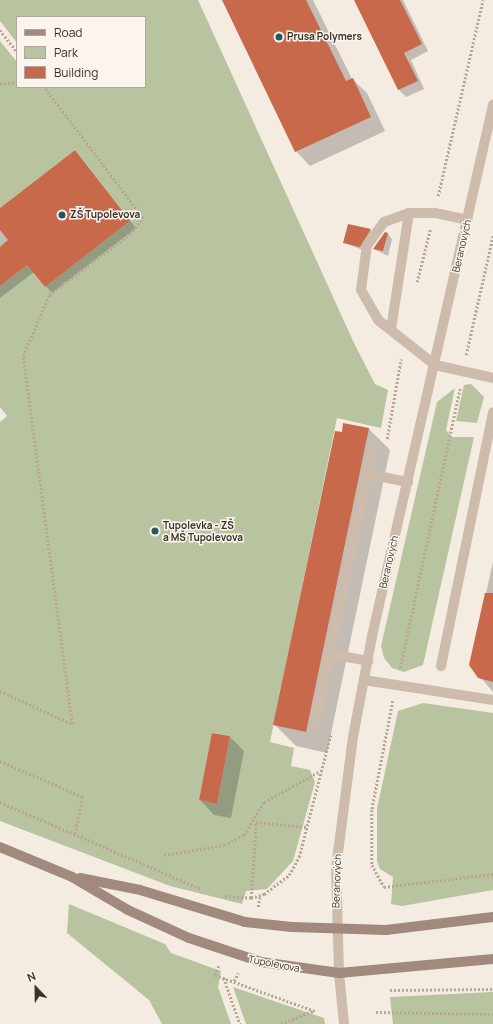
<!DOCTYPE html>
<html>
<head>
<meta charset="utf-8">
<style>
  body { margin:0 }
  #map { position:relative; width:493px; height:1024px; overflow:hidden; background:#f4ebe1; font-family:Manrope,sans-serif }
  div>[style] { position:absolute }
  .green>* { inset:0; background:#b8c4a0 }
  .shadow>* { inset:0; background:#0003 }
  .building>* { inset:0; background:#c8694b }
  .path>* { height:2.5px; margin-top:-1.25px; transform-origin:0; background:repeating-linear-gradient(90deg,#b9a596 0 2px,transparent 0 4px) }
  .service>* { height:10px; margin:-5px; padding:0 5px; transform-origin:5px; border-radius:5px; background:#cdbbac }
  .minor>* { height:10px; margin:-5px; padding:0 5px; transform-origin:5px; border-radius:5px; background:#cdbbac }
  .tertiary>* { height:10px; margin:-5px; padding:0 5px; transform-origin:5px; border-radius:5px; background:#cdbbac }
  .secondary>* { height:10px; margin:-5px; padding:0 5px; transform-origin:5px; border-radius:5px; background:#a18a7d }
  .dots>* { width:11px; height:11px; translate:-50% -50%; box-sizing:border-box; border:2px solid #fbf5ee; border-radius:50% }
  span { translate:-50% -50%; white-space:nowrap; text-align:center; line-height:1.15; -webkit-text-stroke:3px #fbf5ee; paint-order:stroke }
  .poi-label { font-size:10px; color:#3b302b; font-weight:700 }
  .left { translate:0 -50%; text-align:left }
  .street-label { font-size:10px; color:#3b302b }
  .legend { position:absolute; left:16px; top:16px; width:130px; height:72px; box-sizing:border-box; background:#fbf5ee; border:1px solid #aea6a0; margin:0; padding:5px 7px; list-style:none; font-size:12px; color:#3b302b }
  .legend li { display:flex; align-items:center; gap:8px; height:20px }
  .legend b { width:20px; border:1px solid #aea6a0 }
  .north { position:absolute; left:16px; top:968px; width:40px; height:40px; -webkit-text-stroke:3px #fbf5ee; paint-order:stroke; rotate:338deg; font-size:11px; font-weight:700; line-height:16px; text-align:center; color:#3b302b }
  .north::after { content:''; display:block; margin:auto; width:14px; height:18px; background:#3b302b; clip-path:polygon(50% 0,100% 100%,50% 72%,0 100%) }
</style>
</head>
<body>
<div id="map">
  <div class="green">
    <div style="clip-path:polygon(evenodd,0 0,198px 0,354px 343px,375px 384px,388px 390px,381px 428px,337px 418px,270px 742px,294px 748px,291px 766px,310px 770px,315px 782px,293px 861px,267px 889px,246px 891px,242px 904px,170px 886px,0 821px,0 422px,7px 416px,0 407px,0 286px,27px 265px,45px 287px,130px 221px,75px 150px,0 208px,0 41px,17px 62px,17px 87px,145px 87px,145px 17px,17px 17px,17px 43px,0 21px,0 0,213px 733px,230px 736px,217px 804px,199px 800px,213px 733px)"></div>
    <div style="clip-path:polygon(471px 384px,484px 397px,477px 423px,456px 421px,464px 385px)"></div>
    <div style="clip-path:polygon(455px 388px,446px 430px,452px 437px,474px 437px,423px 665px,404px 672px,392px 668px,384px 658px,381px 646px,437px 402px)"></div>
    <div style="clip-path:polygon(423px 703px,493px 713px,493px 890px,402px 906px,391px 904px,393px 877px,380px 869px,377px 861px,377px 809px,398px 711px)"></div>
    <div style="clip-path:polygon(69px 904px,165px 944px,171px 953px,221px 971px,218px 987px,231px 1024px,162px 1024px,149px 1000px,67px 933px)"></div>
    <div style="clip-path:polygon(233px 987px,324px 1018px,325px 1024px,246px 1024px)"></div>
    <div style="clip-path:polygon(493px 992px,493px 1024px,393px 1024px,390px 997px)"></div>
  </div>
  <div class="shadow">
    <div style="clip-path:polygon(223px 0,313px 0,352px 79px,367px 93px,385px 131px,310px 166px,296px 151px)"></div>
    <div style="clip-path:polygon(357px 0,403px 0,428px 51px,411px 60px,424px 89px,406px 97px,399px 90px)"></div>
    <div style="clip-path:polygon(75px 151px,136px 228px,52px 293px,34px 272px,0 298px,0 209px)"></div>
    <div style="clip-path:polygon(370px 230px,375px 235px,365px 251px,345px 243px)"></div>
    <div style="clip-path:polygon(388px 234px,392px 239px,388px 256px,374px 249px)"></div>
    <div style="clip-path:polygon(368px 428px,390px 450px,327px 753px,296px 746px,274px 724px,343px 433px)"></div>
    <div style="clip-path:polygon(493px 562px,493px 692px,470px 665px)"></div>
    <div style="clip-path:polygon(230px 737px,244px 751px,231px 818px,214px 815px,200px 800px)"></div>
  </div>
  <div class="building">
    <div style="clip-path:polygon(222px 0,306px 0,346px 81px,353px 78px,371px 117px,295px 152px)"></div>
    <div style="clip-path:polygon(354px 0,400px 0,422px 44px,404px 53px,418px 81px,398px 90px)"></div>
    <div style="clip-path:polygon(75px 150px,130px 221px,45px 287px,27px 265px,0 286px,0 247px,8px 240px,0 230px,0 208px)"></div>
    <div style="clip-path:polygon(348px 224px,371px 229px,360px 247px,343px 243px)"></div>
    <div style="clip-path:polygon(385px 232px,388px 233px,383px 251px,373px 249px)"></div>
    <div style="clip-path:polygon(343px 423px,369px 428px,306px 732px,273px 725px,335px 431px,342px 432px)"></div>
    <div style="clip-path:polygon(485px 593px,493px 593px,493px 682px,478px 678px,469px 665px)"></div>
    <div style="clip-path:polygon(212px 733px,230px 736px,217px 804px,199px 800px)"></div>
  </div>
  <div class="path">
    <div style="left:0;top:30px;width:28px;rotate:52deg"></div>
    <div style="left:0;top:84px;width:17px;rotate:-7deg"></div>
    <div style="left:438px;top:196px;width:201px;rotate:-77.1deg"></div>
    <div style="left:417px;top:282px;width:54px;rotate:-76deg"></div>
    <div style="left:466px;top:355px;width:123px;rotate:-77.3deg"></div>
    <div style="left:387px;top:439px;width:81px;rotate:-80.1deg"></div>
    <div style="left:400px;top:668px;width:286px;rotate:-77.9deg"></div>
    <div style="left:0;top:691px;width:79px;rotate:24.6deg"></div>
    <div style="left:72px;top:724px;width:371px;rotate:-97.6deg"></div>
    <div style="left:23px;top:356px;width:66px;rotate:-66.9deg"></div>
    <div style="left:49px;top:295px;width:101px;rotate:-37deg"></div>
    <div style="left:130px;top:234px;width:21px;rotate:-51deg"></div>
    <div style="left:143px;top:218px;width:164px;rotate:-127.1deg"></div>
    <div style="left:393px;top:701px;width:111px;rotate:100.9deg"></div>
    <div style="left:372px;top:810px;width:55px;rotate:90deg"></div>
    <div style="left:372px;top:865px;width:25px;rotate:61deg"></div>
    <div style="left:384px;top:887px;width:110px;rotate:-6.8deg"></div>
    <div style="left:0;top:761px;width:90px;rotate:23.4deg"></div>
    <div style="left:83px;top:797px;width:39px;rotate:102deg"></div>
    <div style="left:0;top:802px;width:219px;rotate:23.4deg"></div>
    <div style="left:164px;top:855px;width:61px;rotate:-9.5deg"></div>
    <div style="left:224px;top:845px;width:22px;rotate:-27deg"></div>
    <div style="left:244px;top:835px;width:39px;rotate:-59deg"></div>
    <div style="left:264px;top:802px;width:66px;rotate:-28.9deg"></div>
    <div style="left:225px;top:896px;width:26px;rotate:4deg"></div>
    <div style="left:251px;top:898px;width:14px;rotate:-17deg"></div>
    <div style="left:264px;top:894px;width:31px;rotate:-37deg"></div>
    <div style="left:289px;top:875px;width:21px;rotate:-61deg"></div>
    <div style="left:299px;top:857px;width:128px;rotate:-75.5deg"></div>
    <div style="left:251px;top:898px;width:76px;rotate:-86.2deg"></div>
    <div style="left:256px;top:822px;width:51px;rotate:5.6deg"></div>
    <div style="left:258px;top:907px;width:12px;rotate:-81deg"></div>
    <div style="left:219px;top:966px;width:10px;rotate:114deg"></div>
    <div style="left:215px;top:975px;width:106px;rotate:19.8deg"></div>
    <div style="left:224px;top:978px;width:49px;rotate:70.8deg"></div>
    <div style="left:234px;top:981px;width:9px;rotate:-63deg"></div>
    <div style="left:390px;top:990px;width:103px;rotate:-0.6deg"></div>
    <div style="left:376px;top:1012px;width:117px;rotate:1deg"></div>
    <div style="left:281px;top:1024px;width:35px;rotate:-22deg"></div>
  </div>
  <div class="service">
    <div style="left:468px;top:220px;width:35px;rotate:-168deg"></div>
    <div style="left:434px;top:213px;width:25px;rotate:180deg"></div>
    <div style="left:409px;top:213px;width:27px;rotate:160deg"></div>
    <div style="left:384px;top:222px;width:29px;rotate:126deg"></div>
    <div style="left:367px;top:245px;width:45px;rotate:97.6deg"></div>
    <div style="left:361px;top:290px;width:34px;rotate:60deg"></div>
    <div style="left:378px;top:320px;width:73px;rotate:38.3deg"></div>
    <div style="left:435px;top:365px;width:59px;rotate:12.6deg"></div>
    <div style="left:391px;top:329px;width:117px;rotate:-81.2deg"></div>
    <div style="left:368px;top:474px;width:41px;rotate:11.3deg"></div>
    <div style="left:329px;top:654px;width:40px;rotate:10deg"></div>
    <div style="left:441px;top:666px;width:259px;rotate:-78.4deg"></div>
    <div style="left:364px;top:680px;width:131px;rotate:8.8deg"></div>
    <div style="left:315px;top:724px;width:281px;rotate:-78.1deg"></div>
  </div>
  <div class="minor">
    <div style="left:339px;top:973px;width:51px;rotate:84.4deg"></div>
  </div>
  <div class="tertiary">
    <div style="left:339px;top:973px;width:105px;rotate:-91.6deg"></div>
    <div style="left:336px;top:868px;width:132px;rotate:-82.6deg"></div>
    <div style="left:353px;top:737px;width:103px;rotate:-79.3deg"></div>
    <div style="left:372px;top:636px;width:545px;rotate:-77.16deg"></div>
  </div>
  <div class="secondary">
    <div style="left:0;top:847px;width:78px;rotate:22.6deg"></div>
    <div style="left:72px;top:877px;width:65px;rotate:30.5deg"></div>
    <div style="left:128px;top:910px;width:67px;rotate:24.7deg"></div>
    <div style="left:189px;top:938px;width:76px;rotate:18.4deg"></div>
    <div style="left:261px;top:962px;width:79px;rotate:8deg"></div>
    <div style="left:339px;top:973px;width:155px;rotate:-5.2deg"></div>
    <div style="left:80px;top:878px;width:61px;rotate:11.3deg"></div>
    <div style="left:140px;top:890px;width:110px;rotate:16.9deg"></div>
    <div style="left:245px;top:922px;width:47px;rotate:6.1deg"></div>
    <div style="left:292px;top:927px;width:94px;rotate:1.8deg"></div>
    <div style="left:386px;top:930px;width:108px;rotate:-6.9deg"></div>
  </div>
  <div class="dots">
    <div style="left:279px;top:37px;background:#1f5a5e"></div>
    <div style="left:62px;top:215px;background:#1f5a5e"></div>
    <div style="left:155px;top:531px;background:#1f5a5e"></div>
  </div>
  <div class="poi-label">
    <span class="left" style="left:287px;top:37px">Prusa Polymers</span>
    <span class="left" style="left:70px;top:215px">ZŠ Tupolevova</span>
    <span class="left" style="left:163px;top:531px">Tupolevka - ZŠ<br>a MŠ Tupolevova</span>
  </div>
  <div class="street-label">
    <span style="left:462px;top:246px;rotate:-77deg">Beranových</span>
    <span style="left:389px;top:562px;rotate:-77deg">Beranových</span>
    <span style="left:337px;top:881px;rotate:-88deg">Beranových</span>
    <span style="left:274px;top:964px;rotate:11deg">Tupolevova</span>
  </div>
  <ul class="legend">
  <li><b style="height:5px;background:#a18a7d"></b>Road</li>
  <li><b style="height:11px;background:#b8c4a0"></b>Park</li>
  <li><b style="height:11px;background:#c8694b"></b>Building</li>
  </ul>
  <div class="north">N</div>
</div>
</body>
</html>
